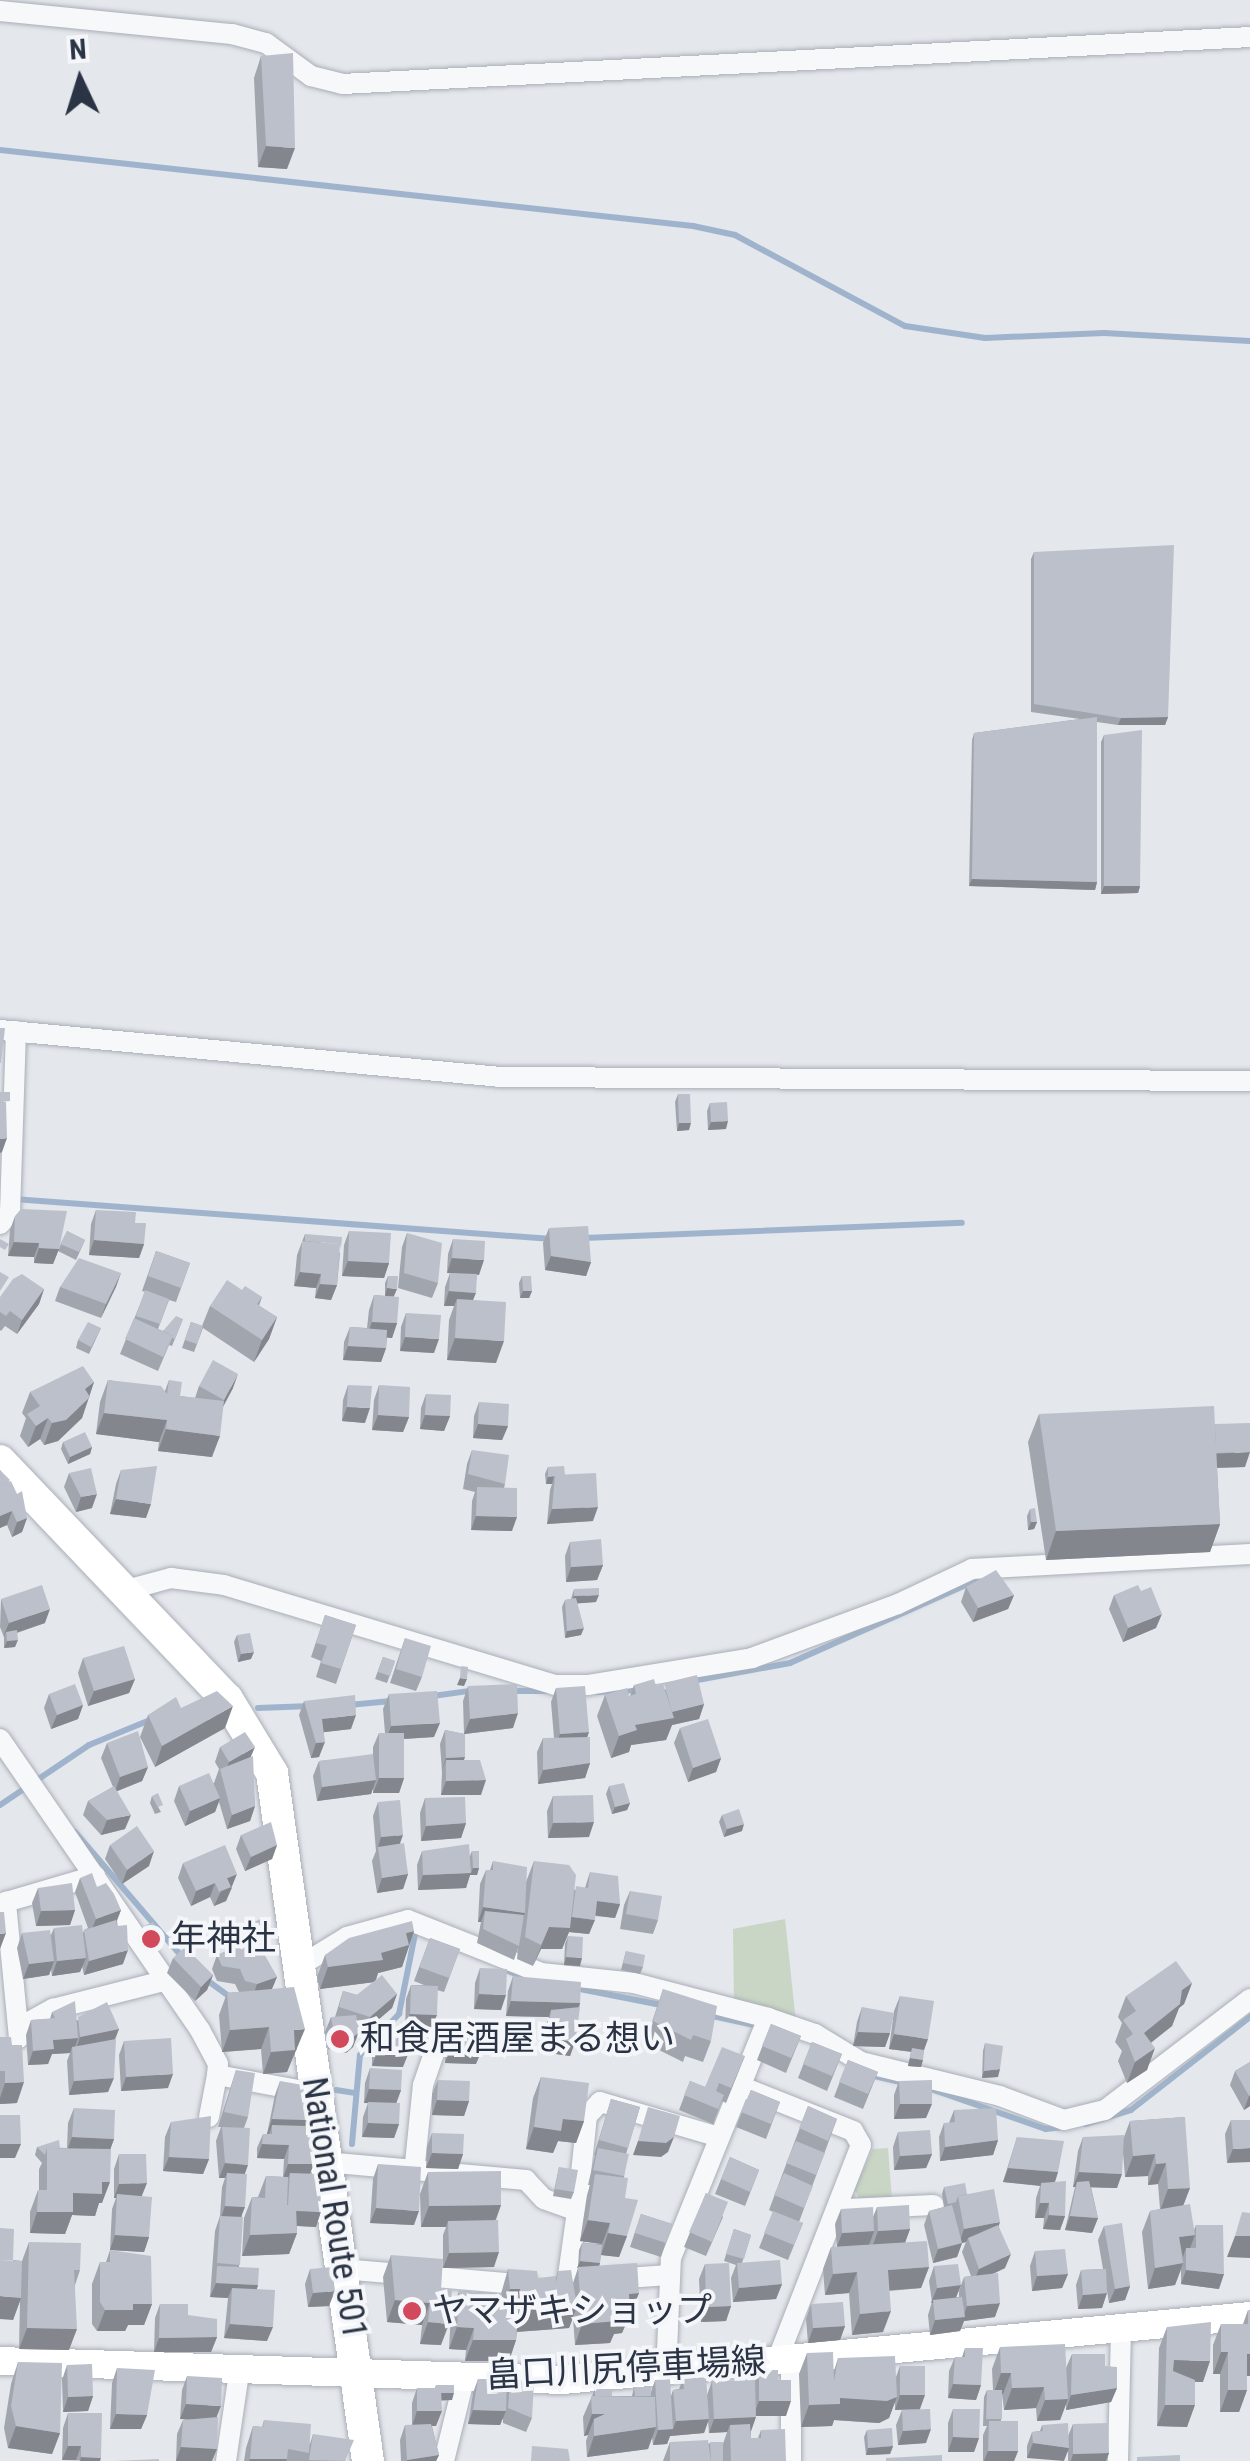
<!DOCTYPE html>
<html>
<head>
<meta charset="utf-8">
<style>
  body { margin:0 }
  #map { position:relative; width:1250px; height:2461px; overflow:hidden; background:#e4e7ec; font-family:"Roboto Condensed","Noto Sans JP",sans-serif }
  div>[style] { position:absolute }
  .green>* { inset:0; background:#c9d6c5 }
  .stream>* { height:6px; margin:-3px; padding:0 3px; transform-origin:3px; border-radius:3px; background:#9fb4cc }
  .roads { filter:drop-shadow(0 0 2px #a9aeb7) drop-shadow(0 0 2px #a9aeb7) }
  .minor>* { height:20px; margin:-10px; padding:0 10px; transform-origin:10px; border-radius:10px; background:#f7f8fa }
  .secondary>* { height:28px; margin:-14px; padding:0 14px; transform-origin:14px; border-radius:14px; background:#fff }
  .trunk>* { height:32px; margin:-16px; padding:0 16px; transform-origin:16px; border-radius:16px; background:#fff }
  .wall>* { inset:0; background:#a1a5ae }
  .shaded-wall>* { inset:0; background:#83868d }
  .building>* { inset:0; background:#bbc0ca }
  .dots>* { width:28px; height:28px; translate:-50% -50%; box-sizing:border-box; border:5px solid #f4f6f9; border-radius:50% }
  span { translate:-50% -50%; white-space:nowrap; text-align:center; line-height:1.15; -webkit-text-stroke:8px #f4f6f9; paint-order:stroke }
  .poi-label { font-size:35px; color:#2b3445 }
  .left { translate:0 -50%; text-align:left }
  .street-label { font-size:35px; color:#2b3445 }
  .north { position:absolute; left:30px; top:30px; width:100px; height:100px; -webkit-text-stroke:8px #f4f6f9; paint-order:stroke; rotate:356deg; font-size:28px; font-weight:700; line-height:40px; text-align:center; color:#2b3445 }
  .north::after { content:''; display:block; margin:auto; width:35px; height:45px; background:#2b3445; clip-path:polygon(50% 0,100% 100%,50% 72%,0 100%) }
</style>
</head>
<body>
<div id="map">
  <div class="green">
    <div style="clip-path:polygon(785px 1919px,796px 2022px,734px 2005px,733px 1929px)"></div>
    <div style="clip-path:polygon(888px 2148px,892px 2199px,860px 2200px,854px 2189px,873px 2149px)"></div>
  </div>
  <div class="stream">
    <div style="left:0;top:150px;width:697px;rotate:6.26deg"></div>
    <div style="left:693px;top:226px;width:43px;rotate:12.1deg"></div>
    <div style="left:735px;top:235px;width:193px;rotate:28.2deg"></div>
    <div style="left:905px;top:326px;width:81px;rotate:8.5deg"></div>
    <div style="left:985px;top:338px;width:119px;rotate:-2.4deg"></div>
    <div style="left:1104px;top:333px;width:146px;rotate:3.1deg"></div>
    <div style="left:0;top:1198px;width:554px;rotate:4.25deg"></div>
    <div style="left:584px;top:1238px;width:378px;rotate:-2.3deg"></div>
    <div style="left:692px;top:1681px;width:100px;rotate:-10.4deg"></div>
    <div style="left:790px;top:1663px;width:212px;rotate:-23.9deg"></div>
    <div style="left:513px;top:1691px;width:32px"></div>
    <div style="left:598px;top:1692px;width:42px;rotate:-2.7deg"></div>
    <div style="left:433px;top:1696px;width:37px;rotate:-8deg"></div>
    <div style="left:349px;top:1705px;width:42px;rotate:-5.4deg"></div>
    <div style="left:258px;top:1708px;width:53px;rotate:-2.2deg"></div>
    <div style="left:0;top:1805px;width:107px;rotate:-34deg"></div>
    <div style="left:89px;top:1745px;width:66px;rotate:-22.3deg"></div>
    <div style="left:75px;top:1832px;width:167px;rotate:49.4deg"></div>
    <div style="left:504px;top:1969px;width:27px;rotate:24deg"></div>
    <div style="left:204px;top:1978px;width:32px;rotate:36deg"></div>
    <div style="left:575px;top:1988px;width:93px;rotate:11.2deg"></div>
    <div style="left:708px;top:2015px;width:52px;rotate:12.2deg"></div>
    <div style="left:870px;top:2075px;width:37px;rotate:13deg"></div>
    <div style="left:928px;top:2088px;width:125px;rotate:19.2deg"></div>
    <div style="left:1046px;top:2129px;width:18px;rotate:-6deg"></div>
    <div style="left:336px;top:2090px;width:20px;rotate:9deg"></div>
    <div style="left:1086px;top:2124px;width:47px;rotate:-17.3deg"></div>
    <div style="left:1131px;top:2110px;width:151px;rotate:-38deg"></div>
    <div style="left:352px;top:2144px;width:89px;rotate:-84.9deg"></div>
    <div style="left:360px;top:2055px;width:57px;rotate:-46.4deg"></div>
    <div style="left:399px;top:2014px;width:82px;rotate:-78.7deg"></div>
  </div>
  <div class="roads">
    <div class="minor">
      <div style="left:0;top:11px;width:233px;rotate:5.7deg"></div>
      <div style="left:232px;top:34px;width:35px;rotate:15deg"></div>
      <div style="left:266px;top:43px;width:56px;rotate:36.3deg"></div>
      <div style="left:311px;top:76px;width:32px;rotate:14deg"></div>
      <div style="left:342px;top:84px;width:909px;rotate:-2.96deg"></div>
      <div style="left:0;top:1030px;width:503px;rotate:5.36deg"></div>
      <div style="left:501px;top:1077px;width:749px;rotate:0.31deg"></div>
      <div style="left:0;top:1224px;width:16px;rotate:-50deg"></div>
      <div style="left:10px;top:1212px;width:181px;rotate:-88.1deg"></div>
      <div style="left:123px;top:1591px;width:50px;rotate:-15.2deg"></div>
      <div style="left:171px;top:1578px;width:53px;rotate:7.5deg"></div>
      <div style="left:224px;top:1585px;width:346px;rotate:16.8deg"></div>
      <div style="left:555px;top:1685px;width:33px"></div>
      <div style="left:588px;top:1685px;width:166px;rotate:-9.3deg"></div>
      <div style="left:752px;top:1658px;width:156px;rotate:-20.3deg"></div>
      <div style="left:898px;top:1604px;width:82px;rotate:-25.3deg"></div>
      <div style="left:972px;top:1569px;width:278px;rotate:-3.1deg"></div>
      <div style="left:0;top:1739px;width:353px;rotate:55.5deg"></div>
      <div style="left:200px;top:2030px;width:38px;rotate:62deg"></div>
      <div style="left:218px;top:2064px;width:11px;rotate:95deg"></div>
      <div style="left:217px;top:2075px;width:87px;rotate:10.5deg"></div>
      <div style="left:298px;top:1967px;width:57px;rotate:-31.5deg"></div>
      <div style="left:347px;top:1937px;width:63px;rotate:-15.6deg"></div>
      <div style="left:408px;top:1920px;width:143px;rotate:21.7deg"></div>
      <div style="left:541px;top:1973px;width:94px;rotate:6.1deg"></div>
      <div style="left:634px;top:1983px;width:138px;rotate:14.6deg"></div>
      <div style="left:768px;top:2018px;width:50px;rotate:18.8deg"></div>
      <div style="left:815px;top:2034px;width:54px;rotate:31.3deg"></div>
      <div style="left:861px;top:2062px;width:143px;rotate:13.7deg"></div>
      <div style="left:1000px;top:2096px;width:68px;rotate:20.6deg"></div>
      <div style="left:1064px;top:2120px;width:42px;rotate:-13.7deg"></div>
      <div style="left:1105px;top:2110px;width:183px;rotate:-37.4deg"></div>
      <div style="left:20px;top:2027px;width:38px;rotate:-29deg"></div>
      <div style="left:53px;top:2009px;width:114px;rotate:-14.2deg"></div>
      <div style="left:19px;top:2038px;width:137px;rotate:-95.5deg"></div>
      <div style="left:6px;top:1902px;width:93px;rotate:-16.3deg"></div>
      <div style="left:740px;top:2086px;width:122px;rotate:21.7deg"></div>
      <div style="left:853px;top:2131px;width:16px;rotate:60deg"></div>
      <div style="left:861px;top:2145px;width:234px;rotate:111.3deg"></div>
      <div style="left:209px;top:2117px;width:43px;rotate:-79.2deg"></div>
      <div style="left:325px;top:2162px;width:202px;rotate:5.1deg"></div>
      <div style="left:526px;top:2180px;width:26px;rotate:47deg"></div>
      <div style="left:544px;top:2199px;width:35px;rotate:20deg"></div>
      <div style="left:577px;top:2211px;width:96px;rotate:-84deg"></div>
      <div style="left:587px;top:2116px;width:19px;rotate:-47deg"></div>
      <div style="left:600px;top:2102px;width:124px;rotate:16.4deg"></div>
      <div style="left:414px;top:2173px;width:88px;rotate:-84.2deg"></div>
      <div style="left:423px;top:2085px;width:52px;rotate:-70.9deg"></div>
      <div style="left:440px;top:2036px;width:57px;rotate:3deg"></div>
      <div style="left:847px;top:2209px;width:87px;rotate:-2.6deg"></div>
      <div style="left:342px;top:2269px;width:187px;rotate:4.9deg"></div>
      <div style="left:612px;top:2279px;width:57px;rotate:-4deg"></div>
      <div style="left:567px;top:2283px;width:73px;rotate:-82.1deg"></div>
      <div style="left:791px;top:2361px;width:100px;rotate:90deg"></div>
      <div style="left:666px;top:2375px;width:117px;rotate:-87.6deg"></div>
      <div style="left:671px;top:2258px;width:259px;rotate:-68deg"></div>
      <div style="left:226px;top:2461px;width:96px;rotate:-81.6deg"></div>
      <div style="left:444px;top:2461px;width:88px;rotate:-76.1deg"></div>
      <div style="left:1118px;top:2461px;width:137px;rotate:-88.7deg"></div>
    </div>
    <div class="secondary">
      <div style="left:0;top:2361px;width:563px;rotate:1.93deg"></div>
      <div style="left:563px;top:2380px;width:690px;rotate:-5.32deg"></div>
    </div>
    <div class="trunk">
      <div style="left:0;top:1461px;width:329px;rotate:46.4deg"></div>
      <div style="left:227px;top:1699px;width:87px;rotate:58.7deg"></div>
      <div style="left:272px;top:1773px;width:695px;rotate:82.06deg"></div>
    </div>
  </div>
  <div class="wall">
    <div style="clip-path:polygon(261px 56px,287px 169px,258px 167px,254px 78px)"></div>
    <div style="clip-path:polygon(1034px 552px,1168px 717px,1165px 725px,1118px 725px,1097px 722px,1097px 882px,1095px 890px,969px 886px,972px 740px,974px 733px,1080px 719px,1031px 712px,1031px 559px)"></div>
    <div style="clip-path:polygon(1104px 735px,1140px 886px,1138px 893px,1101px 894px,1101px 742px)"></div>
    <div style="clip-path:polygon(678px 1094px,689px 1130px,677px 1131px,675px 1102px)"></div>
    <div style="clip-path:polygon(710px 1103px,726px 1129px,708px 1130px,707px 1111px)"></div>
    <div style="clip-path:polygon(96px 1210px,144px 1244px,139px 1258px,89px 1255px,91px 1224px)"></div>
    <div style="clip-path:polygon(15px 1216px,59px 1248px,67px 1231px,85px 1240px,76px 1260px,58px 1251px,53px 1264px,34px 1263px,34px 1257px,8px 1256px,10px 1230px)"></div>
    <div style="clip-path:polygon(549px 1228px,591px 1262px,586px 1276px,545px 1270px,543px 1243px)"></div>
    <div style="clip-path:polygon(349px 1231px,389px 1263px,384px 1278px,342px 1276px,344px 1245px)"></div>
    <div style="clip-path:polygon(407px 1233px,438px 1283px,432px 1298px,398px 1288px,402px 1247px)"></div>
    <div style="clip-path:polygon(305px 1234px,340px 1253px,337px 1285px,331px 1300px,315px 1298px,316px 1288px,294px 1286px,297px 1255px)"></div>
    <div style="clip-path:polygon(453px 1239px,479px 1275px,477px 1275px,473px 1300px,496px 1363px,447px 1360px,449px 1320px,454px 1306px,444px 1306px,445px 1287px,450px 1273px,447px 1273px,448px 1254px)"></div>
    <div style="clip-path:polygon(156px 1251px,190px 1263px,176px 1302px,169px 1300px,158px 1329px,163px 1331px,183px 1319px,172px 1346px,169px 1345px,158px 1371px,120px 1354px,145px 1292px,142px 1291px)"></div>
    <div style="clip-path:polygon(121px 1273px,101px 1318px,55px 1301px,60px 1287px)"></div>
    <div style="clip-path:polygon(388px 1276px,394px 1296px,397px 1323px,392px 1338px,387px 1337px,386px 1348px,381px 1362px,343px 1360px,344px 1342px,350px 1327px,367px 1328px,369px 1310px,374px 1295px,385px 1296px,385px 1283px)"></div>
    <div style="clip-path:polygon(522px 1276px,532px 1291px,529px 1298px,520px 1298px,519px 1283px)"></div>
    <div style="clip-path:polygon(44px 1289px,39px 1304px,17px 1334px,5px 1326px,1px 1331px,0 1330px,0 1297px)"></div>
    <div style="clip-path:polygon(242px 1290px,262px 1297px,259px 1306px,277px 1317px,269px 1339px,254px 1362px,203px 1328px,194px 1352px,182px 1348px,191px 1322px,202px 1326px,210px 1306px)"></div>
    <div style="clip-path:polygon(406px 1313px,434px 1353px,400px 1351px,401px 1327px)"></div>
    <div style="clip-path:polygon(101px 1328px,89px 1354px,76px 1348px,78px 1340px)"></div>
    <div style="clip-path:polygon(108px 1380px,165px 1391px,169px 1380px,180px 1396px,195px 1398px,199px 1386px,233px 1388px,223px 1407px,212px 1457px,158px 1451px,159px 1442px,96px 1434px,100px 1402px)"></div>
    <div style="clip-path:polygon(94px 1382px,82px 1418px,58px 1441px,44px 1445px,40px 1439px,28px 1447px,20px 1436px,26px 1418px,22px 1413px,30px 1392px)"></div>
    <div style="clip-path:polygon(348px 1385px,365px 1423px,342px 1421px,343px 1400px)"></div>
    <div style="clip-path:polygon(379px 1385px,409px 1417px,403px 1432px,372px 1430px,374px 1400px)"></div>
    <div style="clip-path:polygon(426px 1394px,450px 1416px,444px 1431px,420px 1429px,421px 1408px)"></div>
    <div style="clip-path:polygon(479px 1402px,508px 1426px,502px 1440px,473px 1438px,474px 1416px)"></div>
    <div style="clip-path:polygon(1039px 1414px,1215px 1424px,1245px 1467px,1217px 1468px,1220px 1524px,1210px 1552px,1046px 1560px,1028px 1442px)"></div>
    <div style="clip-path:polygon(63px 1442px,92px 1447px,90px 1454px,68px 1464px,61px 1449px)"></div>
    <div style="clip-path:polygon(472px 1450px,505px 1484px,504px 1488px,512px 1531px,471px 1530px,472px 1501px,475px 1492px,463px 1489px,467px 1464px)"></div>
    <div style="clip-path:polygon(548px 1467px,565px 1475px,593px 1521px,547px 1524px,550px 1490px,552px 1484px,546px 1484px,545px 1474px)"></div>
    <div style="clip-path:polygon(0 1470px,9px 1482px,27px 1518px,22px 1532px,12px 1537px,7px 1525px,0 1528px)"></div>
    <div style="clip-path:polygon(121px 1470px,146px 1518px,110px 1514px,116px 1484px)"></div>
    <div style="clip-path:polygon(69px 1473px,92px 1508px,76px 1512px,64px 1487px)"></div>
    <div style="clip-path:polygon(1030px 1509px,1037px 1522px,1034px 1529px,1028px 1530px,1027px 1516px)"></div>
    <div style="clip-path:polygon(570px 1542px,603px 1565px,597px 1580px,566px 1582px,565px 1556px)"></div>
    <div style="clip-path:polygon(966px 1587px,1014px 1595px,1008px 1609px,973px 1622px,961px 1602px)"></div>
    <div style="clip-path:polygon(574px 1589px,596px 1602px,577px 1603px,581px 1635px,565px 1638px,562px 1607px,565px 1600px,571px 1599px)"></div>
    <div style="clip-path:polygon(1114px 1595px,1156px 1628px,1123px 1642px,1109px 1609px)"></div>
    <div style="clip-path:polygon(1px 1599px,45px 1623px,17px 1633px,15px 1647px,4px 1648px,4px 1637px,0 1627px)"></div>
    <div style="clip-path:polygon(325px 1615px,356px 1625px,336px 1684px,316px 1677px,321px 1661px,311px 1657px)"></div>
    <div style="clip-path:polygon(237px 1635px,251px 1659px,238px 1662px,234px 1642px)"></div>
    <div style="clip-path:polygon(405px 1638px,422px 1677px,416px 1691px,390px 1683px)"></div>
    <div style="clip-path:polygon(383px 1657px,395px 1661px,387px 1683px,375px 1679px)"></div>
    <div style="clip-path:polygon(83px 1658px,135px 1679px,129px 1693px,88px 1706px,78px 1673px)"></div>
    <div style="clip-path:polygon(634px 1685px,656px 1686px,704px 1704px,699px 1719px,672px 1725px,666px 1740px,631px 1745px,629px 1752px,611px 1758px,597px 1716px,605px 1695px,630px 1696px)"></div>
    <div style="clip-path:polygon(468px 1686px,513px 1728px,465px 1734px,464px 1760px,481px 1795px,441px 1795px,442px 1772px,440px 1744px,445px 1730px,464px 1734px,463px 1701px)"></div>
    <div style="clip-path:polygon(556px 1688px,587px 1737px,590px 1763px,585px 1778px,538px 1784px,537px 1752px,543px 1738px,554px 1738px,551px 1702px)"></div>
    <div style="clip-path:polygon(49px 1694px,83px 1705px,78px 1719px,51px 1729px,44px 1708px)"></div>
    <div style="clip-path:polygon(389px 1694px,434px 1737px,404px 1739px,404px 1778px,399px 1793px,373px 1793px,373px 1788px,371px 1794px,317px 1801px,313px 1776px,319px 1761px,373px 1756px,373px 1747px,379px 1733px,385px 1733px,383px 1709px)"></div>
    <div style="clip-path:polygon(304px 1701px,351px 1729px,324px 1732px,319px 1757px,311px 1758px,299px 1715px)"></div>
    <div style="clip-path:polygon(181px 1708px,225px 1728px,155px 1767px,140px 1737px,148px 1715px)"></div>
    <div style="clip-path:polygon(680px 1728px,721px 1758px,716px 1772px,688px 1782px,674px 1743px)"></div>
    <div style="clip-path:polygon(107px 1743px,148px 1767px,142px 1781px,117px 1791px,125px 1829px,101px 1835px,83px 1815px,88px 1801px,113px 1787px,101px 1758px)"></div>
    <div style="clip-path:polygon(220px 1747px,251px 1757px,255px 1806px,250px 1821px,227px 1829px,219px 1802px,215px 1812px,185px 1826px,174px 1801px,179px 1786px,214px 1783px,219px 1769px,215px 1762px)"></div>
    <div style="clip-path:polygon(609px 1786px,630px 1803px,627px 1810px,612px 1814px,606px 1794px)"></div>
    <div style="clip-path:polygon(152px 1796px,161px 1812px,155px 1814px,150px 1803px)"></div>
    <div style="clip-path:polygon(553px 1796px,589px 1837px,548px 1838px,547px 1811px)"></div>
    <div style="clip-path:polygon(425px 1798px,466px 1823px,461px 1838px,421px 1841px,420px 1813px)"></div>
    <div style="clip-path:polygon(378px 1802px,400px 1843px,408px 1874px,403px 1889px,377px 1893px,372px 1861px,376px 1851px,373px 1816px)"></div>
    <div style="clip-path:polygon(722px 1815px,742px 1831px,724px 1837px,719px 1822px)"></div>
    <div style="clip-path:polygon(241px 1835px,277px 1845px,272px 1859px,245px 1871px,236px 1849px)"></div>
    <div style="clip-path:polygon(110px 1845px,149px 1866px,122px 1884px,105px 1859px)"></div>
    <div style="clip-path:polygon(422px 1851px,470px 1856px,472px 1851px,479px 1868px,477px 1875px,470px 1875px,466px 1888px,418px 1890px,417px 1865px)"></div>
    <div style="clip-path:polygon(493px 1861px,526px 1882px,534px 1861px,575px 1890px,585px 1888px,590px 1872px,620px 1904px,615px 1918px,595px 1916px,589px 1934px,569px 1932px,562px 1949px,541px 1949px,533px 1966px,517px 1959px,518px 1948px,514px 1960px,477px 1943px,481px 1922px,478px 1922px,480px 1884px,486px 1870px,490px 1870px)"></div>
    <div style="clip-path:polygon(183px 1863px,232px 1888px,226px 1901px,214px 1906px,210px 1897px,191px 1906px,178px 1878px)"></div>
    <div style="clip-path:polygon(80px 1878px,97px 1887px,121px 1910px,117px 1921px,123px 1964px,84px 1975px,82px 1966px,80px 1972px,52px 1976px,51px 1969px,49px 1975px,23px 1979px,17px 1948px,22px 1933px,51px 1935px,54px 1928px,83px 1933px,84px 1930px,88px 1928px,75px 1892px)"></div>
    <div style="clip-path:polygon(38px 1888px,75px 1910px,70px 1925px,36px 1926px,32px 1903px)"></div>
    <div style="clip-path:polygon(630px 1891px,658px 1920px,653px 1934px,620px 1929px,624px 1905px)"></div>
    <div style="clip-path:polygon(146px 1925px,161px 1938px,159px 1945px,152px 1949px,143px 1933px)"></div>
    <div style="clip-path:polygon(247px 1925px,267px 1940px,258px 1944px,277px 1977px,272px 1989px,297px 2050px,295px 2050px,287px 2072px,263px 2074px,261px 2049px,222px 2052px,219px 2015px,227px 1993px,239px 1992px,235px 1984px,217px 1981px,212px 1969px,217px 1955px,249px 1942px,245px 1932px)"></div>
    <div style="clip-path:polygon(414px 1931px,402px 1967px,378px 1973px,376px 1980px,397px 1994px,392px 2008px,365px 2031px,358px 2029px,353px 2047px,346px 2053px,328px 2049px,325px 2032px,331px 2017px,335px 2017px,343px 1991px,357px 1995px,374px 1982px,320px 1989px,317px 1977px,325px 1955px)"></div>
    <div style="clip-path:polygon(568px 1936px,580px 1966px,564px 1965px,565px 1944px)"></div>
    <div style="clip-path:polygon(430px 1938px,460px 1949px,444px 1992px,437px 1990px,431px 2029px,405px 2029px,406px 1999px,411px 1985px,424px 1985px,414px 1981px)"></div>
    <div style="clip-path:polygon(626px 1951px,643px 1967px,640px 1974px,621px 1970px)"></div>
    <div style="clip-path:polygon(173px 1958px,213px 1975px,207px 1990px,195px 2001px,167px 1973px)"></div>
    <div style="clip-path:polygon(480px 1968px,501px 2010px,474px 2009px,475px 1983px)"></div>
    <div style="clip-path:polygon(513px 1976px,580px 2003px,575px 2042px,570px 2056px,542px 2052px,546px 2024px,549px 2017px,506px 2016px,508px 1991px)"></div>
    <div style="clip-path:polygon(1192px 1983px,1184px 2004px,1179px 2008px,1172px 2026px,1151px 2043px,1147px 2070px,1127px 2083px,1118px 2061px,1122px 2051px,1115px 2042px,1122px 2023px,1118px 2017px,1126px 1996px)"></div>
    <div style="clip-path:polygon(663px 1989px,711px 2041px,703px 2062px,685px 2056px,683px 2062px,645px 2043px)"></div>
    <div style="clip-path:polygon(900px 1996px,924px 2050px,921px 2067px,908px 2066px,911px 2052px,889px 2049px,894px 2011px)"></div>
    <div style="clip-path:polygon(862px 2007px,890px 2033px,885px 2047px,853px 2046px,857px 2022px)"></div>
    <div style="clip-path:polygon(52px 2012px,77px 2020px,119px 2029px,115px 2040px,108px 2092px,69px 2095px,67px 2061px,70px 2053px,52px 2054px,48px 2064px,28px 2065px,26px 2035px,31px 2020px,50px 2019px)"></div>
    <div style="clip-path:polygon(771px 2024px,801px 2036px,786px 2073px,757px 2060px)"></div>
    <div style="clip-path:polygon(450px 2028px,476px 2064px,445px 2063px,445px 2043px)"></div>
    <div style="clip-path:polygon(378px 2031px,403px 2067px,372px 2066px,372px 2046px)"></div>
    <div style="clip-path:polygon(0 2037px,17px 2103px,0 2104px)"></div>
    <div style="clip-path:polygon(124px 2041px,168px 2088px,121px 2091px,119px 2055px)"></div>
    <div style="clip-path:polygon(812px 2042px,842px 2054px,827px 2091px,798px 2078px)"></div>
    <div style="clip-path:polygon(985px 2043px,998px 2077px,982px 2078px,983px 2051px)"></div>
    <div style="clip-path:polygon(745px 2056px,726px 2103px,722px 2101px,713px 2124px,679px 2110px,690px 2081px,705px 2087px)"></div>
    <div style="clip-path:polygon(848px 2060px,878px 2072px,863px 2109px,834px 2097px)"></div>
    <div style="clip-path:polygon(1250px 2062px,1250px 2106px,1244px 2110px,1230px 2085px,1235px 2071px)"></div>
    <div style="clip-path:polygon(370px 2068px,401px 2090px,396px 2103px,399px 2124px,394px 2138px,362px 2137px,363px 2117px,368px 2103px,364px 2103px,365px 2083px)"></div>
    <div style="clip-path:polygon(236px 2070px,248px 2117px,244px 2128px,244px 2174px,239px 2267px,258px 2285px,257px 2289px,267px 2341px,224px 2338px,228px 2298px,210px 2297px,215px 2231px,220px 2216px,222px 2187px,225px 2178px,219px 2178px,216px 2141px,221px 2127px,218px 2127px)"></div>
    <div style="clip-path:polygon(541px 2077px,584px 2121px,576px 2143px,558px 2141px,553px 2153px,526px 2149px,533px 2098px)"></div>
    <div style="clip-path:polygon(438px 2080px,469px 2101px,464px 2116px,432px 2115px,432px 2094px)"></div>
    <div style="clip-path:polygon(280px 2081px,305px 2126px,316px 2227px,297px 2226px,297px 2233px,289px 2254px,242px 2256px,244px 2218px,252px 2197px,258px 2197px,266px 2176px,283px 2177px,284px 2159px,257px 2158px,257px 2148px,263px 2134px,267px 2134px,275px 2095px)"></div>
    <div style="clip-path:polygon(899px 2081px,926px 2118px,894px 2119px,894px 2095px)"></div>
    <div style="clip-path:polygon(751px 2090px,780px 2102px,766px 2139px,736px 2127px)"></div>
    <div style="clip-path:polygon(611px 2099px,640px 2107px,626px 2154px,624px 2178px,627px 2236px,619px 2257px,601px 2255px,599px 2266px,639px 2293px,622px 2333px,614px 2334px,610px 2343px,575px 2345px,573px 2318px,569px 2328px,517px 2332px,516px 2340px,509px 2361px,465px 2361px,466px 2350px,449px 2349px,451px 2313px,459px 2291px,501px 2294px,508px 2269px,538px 2278px,556px 2278px,558px 2271px,573px 2283px,578px 2268px,579px 2250px,582px 2243px,602px 2244px,580px 2241px,587px 2195px,590px 2185px,588px 2185px,595px 2155px,594px 2155px)"></div>
    <div style="clip-path:polygon(808px 2106px,837px 2119px,799px 2222px,803px 2223px,788px 2260px,759px 2248px,773px 2212px,769px 2210px)"></div>
    <div style="clip-path:polygon(74px 2108px,114px 2139px,110px 2149px,102px 2203px,99px 2203px,95px 2216px,72px 2215px,65px 2234px,30px 2233px,30px 2212px,38px 2190px,39px 2190px,39px 2169px,42px 2163px,35px 2155px,37px 2147px,67px 2148px,68px 2123px)"></div>
    <div style="clip-path:polygon(954px 2110px,998px 2140px,993px 2155px,940px 2161px,939px 2137px,944px 2123px,949px 2123px)"></div>
    <div style="clip-path:polygon(1185px 2117px,1183px 2206px,1194px 2230px,1196px 2225px,1219px 2289px,1181px 2284px,1181px 2270px,1175px 2285px,1148px 2289px,1142px 2232px,1150px 2211px,1160px 2209px,1158px 2184px,1148px 2185px,1148px 2176px,1125px 2177px,1123px 2153px,1117px 2188px,1091px 2187px,1098px 2218px,1092px 2233px,1065px 2230px,1075px 2187px,1073px 2187px,1078px 2151px,1083px 2137px,1124px 2137px,1130px 2121px)"></div>
    <div style="clip-path:polygon(1231px 2120px,1250px 2120px,1227px 2163px,1225px 2134px)"></div>
    <div style="clip-path:polygon(171px 2122px,209px 2159px,203px 2174px,163px 2171px,165px 2137px)"></div>
    <div style="clip-path:polygon(898px 2132px,932px 2154px,926px 2168px,894px 2170px,893px 2147px)"></div>
    <div style="clip-path:polygon(432px 2133px,463px 2154px,458px 2169px,426px 2168px,427px 2147px)"></div>
    <div style="clip-path:polygon(1017px 2137px,1058px 2172px,1055px 2182px,1065px 2216px,1060px 2230px,1043px 2229px,1044px 2218px,1035px 2218px,1036px 2198px,1040px 2186px,1003px 2182px)"></div>
    <div style="clip-path:polygon(119px 2154px,142px 2196px,149px 2237px,144px 2252px,110px 2250px,112px 2209px,116px 2198px,114px 2198px,114px 2169px)"></div>
    <div style="clip-path:polygon(730px 2157px,759px 2170px,745px 2206px,715px 2194px)"></div>
    <div style="clip-path:polygon(378px 2164px,414px 2225px,370px 2223px,373px 2179px)"></div>
    <div style="clip-path:polygon(559px 2167px,574px 2192px,571px 2199px,553px 2196px)"></div>
    <div style="clip-path:polygon(428px 2172px,501px 2205px,496px 2220px,494px 2267px,443px 2268px,443px 2235px,446px 2227px,421px 2227px,420px 2194px)"></div>
    <div style="clip-path:polygon(944px 2187px,967px 2194px,999px 2227px,1005px 2268px,993px 2274px,995px 2317px,964px 2321px,960px 2331px,930px 2335px,928px 2315px,932px 2302px,929px 2281px,934px 2266px,961px 2285px,956px 2297px,959px 2297px,959px 2291px,964px 2277px,971px 2276px,962px 2252px,966px 2242px,962px 2243px,957px 2257px,933px 2263px,924px 2225px,929px 2211px,944px 2207px,942px 2194px)"></div>
    <div style="clip-path:polygon(706px 2193px,723px 2217px,706px 2256px,684px 2247px)"></div>
    <div style="clip-path:polygon(877px 2207px,910px 2229px,905px 2242px,929px 2267px,921px 2288px,889px 2291px,883px 2332px,852px 2335px,849px 2293px,825px 2295px,823px 2269px,831px 2247px,837px 2247px,835px 2224px,841px 2209px,873px 2217px)"></div>
    <div style="clip-path:polygon(641px 2214px,672px 2224px,661px 2257px,630px 2247px)"></div>
    <div style="clip-path:polygon(1104px 2226px,1130px 2286px,1125px 2300px,1109px 2303px,1107px 2291px,1102px 2308px,1078px 2309px,1076px 2285px,1081px 2270px,1103px 2269px,1098px 2240px)"></div>
    <div style="clip-path:polygon(734px 2229px,751px 2235px,742px 2263px,782px 2284px,776px 2299px,733px 2302px,731px 2278px,736px 2265px,724px 2261px)"></div>
    <div style="clip-path:polygon(29px 2242px,80px 2270px,75px 2285px,69px 2350px,19px 2349px,20px 2301px,13px 2320px,13px 2260px,22px 2261px)"></div>
    <div style="clip-path:polygon(110px 2250px,152px 2304px,144px 2325px,128px 2325px,125px 2331px,97px 2331px,92px 2324px,92px 2284px,100px 2262px,106px 2262px)"></div>
    <div style="clip-path:polygon(1035px 2251px,1068px 2274px,1062px 2288px,1032px 2291px,1030px 2266px)"></div>
    <div style="clip-path:polygon(391px 2255px,441px 2289px,441px 2345px,420px 2344px,422px 2325px,387px 2322px,383px 2277px)"></div>
    <div style="clip-path:polygon(705px 2264px,731px 2306px,726px 2321px,701px 2322px,699px 2279px)"></div>
    <div style="clip-path:polygon(310px 2269px,329px 2306px,308px 2307px,305px 2284px)"></div>
    <div style="clip-path:polygon(160px 2304px,188px 2315px,217px 2337px,211px 2352px,154px 2352px,155px 2318px)"></div>
    <div style="clip-path:polygon(811px 2304px,845px 2326px,840px 2340px,808px 2343px,806px 2319px)"></div>
    <div style="clip-path:polygon(1248px 2310px,1250px 2310px,1250px 2376px,1247px 2376px,1247px 2390px,1239px 2412px,1220px 2412px,1220px 2374px,1213px 2374px,1213px 2345px,1221px 2324px,1243px 2324px)"></div>
    <div style="clip-path:polygon(1167px 2327px,1203px 2382px,1195px 2382px,1187px 2427px,1157px 2426px,1159px 2348px)"></div>
    <div style="clip-path:polygon(1000px 2347px,1066px 2368px,1072px 2354px,1105px 2366px,1117px 2388px,1111px 2402px,1066px 2410px,1066px 2404px,1060px 2420px,1037px 2421px,1036px 2408px,1004px 2410px,1002px 2394px,1001px 2421px,1018px 2451px,1014px 2461px,983px 2461px,983px 2435px,987px 2426px,983px 2426px,984px 2397px,987px 2390px,993px 2390px,992px 2369px)"></div>
    <div style="clip-path:polygon(965px 2348px,981px 2385px,976px 2400px,948px 2398px,949px 2371px,955px 2357px,962px 2357px)"></div>
    <div style="clip-path:polygon(807px 2353px,834px 2371px,838px 2358px,896px 2377px,900px 2366px,920px 2409px,926px 2443px,898px 2445px,896px 2425px,902px 2410px,918px 2409px,895px 2410px,895px 2401px,889px 2418px,879px 2423px,834px 2420px,832px 2426px,801px 2427px,799px 2374px)"></div>
    <div style="clip-path:polygon(18px 2362px,60px 2433px,52px 2454px,8px 2448px,4px 2428px,11px 2384px)"></div>
    <div style="clip-path:polygon(67px 2365px,93px 2396px,88px 2411px,63px 2412px,62px 2380px)"></div>
    <div style="clip-path:polygon(117px 2368px,147px 2415px,141px 2429px,110px 2429px,112px 2383px)"></div>
    <div style="clip-path:polygon(759px 2370px,778px 2380px,786px 2416px,756px 2416px,751px 2431px,751px 2438px,758px 2438px,761px 2430px,786px 2461px,663px 2461px,670px 2442px,723px 2444px,727px 2432px,709px 2433px,708px 2421px,704px 2433px,670px 2436px,667px 2444px,653px 2445px,652px 2437px,648px 2449px,587px 2457px,586px 2441px,588px 2435px,584px 2436px,583px 2417px,595px 2389px,612px 2396px,632px 2396px,634px 2387px,651px 2392px,655px 2380px,671px 2396px,673px 2390px,679px 2389px,683px 2379px,707px 2395px,712px 2381px,755px 2381px)"></div>
    <div style="clip-path:polygon(187px 2376px,217px 2417px,212px 2461px,176px 2461px,177px 2434px,183px 2420px,187px 2419px,180px 2419px,182px 2390px)"></div>
    <div style="clip-path:polygon(478px 2379px,506px 2390px,510px 2380px,532px 2418px,526px 2432px,503px 2423px,503px 2417px,500px 2425px,468px 2424px,473px 2393px)"></div>
    <div style="clip-path:polygon(436px 2385px,452px 2400px,441px 2400px,436px 2426px,432px 2426px,439px 2455px,436px 2461px,401px 2461px,400px 2440px,405px 2425px,412px 2425px,412px 2403px,417px 2388px,435px 2388px)"></div>
    <div style="clip-path:polygon(953px 2409px,979px 2438px,974px 2452px,948px 2452px,948px 2423px)"></div>
    <div style="clip-path:polygon(68px 2413px,100px 2461px,62px 2460px,63px 2428px)"></div>
    <div style="clip-path:polygon(264px 2420px,310px 2444px,313px 2434px,346px 2461px,244px 2461px,246px 2448px,253px 2426px,262px 2427px)"></div>
    <div style="clip-path:polygon(1073px 2424px,1109px 2453px,1106px 2461px,1068px 2461px,1068px 2452px,1027px 2458px,1027px 2446px,1032px 2432px,1040px 2431px,1042px 2425px,1068px 2436px)"></div>
    <div style="clip-path:polygon(867px 2430px,893px 2446px,890px 2454px,866px 2455px,864px 2437px)"></div>
  </div>
  <div class="shaded-wall">
    <div style="clip-path:polygon(266px 146px,295px 148px,287px 169px,258px 167px)"></div>
    <div style="clip-path:polygon(1168px 717px,1165px 725px,1118px 725px,1121px 718px)"></div>
    <div style="clip-path:polygon(972px 879px,1097px 882px,1095px 890px,969px 886px)"></div>
    <div style="clip-path:polygon(1104px 886px,1140px 886px,1138px 893px,1101px 894px)"></div>
    <div style="clip-path:polygon(728px 1121px,726px 1129px,708px 1130px,711px 1122px)"></div>
    <div style="clip-path:polygon(679px 1123px,691px 1123px,689px 1130px,677px 1131px)"></div>
    <div style="clip-path:polygon(7px 1138px,2px 1152px,0 1153px,0 1139px)"></div>
    <div style="clip-path:polygon(94px 1240px,144px 1244px,139px 1258px,89px 1255px)"></div>
    <div style="clip-path:polygon(14px 1242px,39px 1243px,34px 1257px,8px 1256px)"></div>
    <div style="clip-path:polygon(39px 1248px,59px 1249px,53px 1264px,34px 1263px)"></div>
    <div style="clip-path:polygon(551px 1256px,591px 1262px,586px 1276px,545px 1270px)"></div>
    <div style="clip-path:polygon(452px 1258px,484px 1260px,479px 1275px,447px 1273px)"></div>
    <div style="clip-path:polygon(348px 1261px,389px 1263px,384px 1278px,342px 1276px)"></div>
    <div style="clip-path:polygon(300px 1272px,321px 1274px,316px 1288px,294px 1286px)"></div>
    <div style="clip-path:polygon(121px 1273px,116px 1287px,101px 1318px,106px 1304px)"></div>
    <div style="clip-path:polygon(320px 1284px,337px 1285px,331px 1300px,315px 1298px)"></div>
    <div style="clip-path:polygon(387px 1288px,397px 1289px,394px 1296px,385px 1296px)"></div>
    <div style="clip-path:polygon(44px 1289px,39px 1304px,17px 1334px,22px 1320px)"></div>
    <div style="clip-path:polygon(449px 1291px,476px 1293px,470px 1307px,457px 1299px,454px 1306px,444px 1306px)"></div>
    <div style="clip-path:polygon(523px 1291px,532px 1291px,529px 1298px,520px 1298px)"></div>
    <div style="clip-path:polygon(277px 1317px,269px 1339px,254px 1362px,262px 1340px)"></div>
    <div style="clip-path:polygon(372px 1322px,397px 1323px,392px 1338px,367px 1336px)"></div>
    <div style="clip-path:polygon(405px 1337px,439px 1339px,434px 1353px,400px 1351px)"></div>
    <div style="clip-path:polygon(455px 1338px,504px 1341px,496px 1363px,447px 1360px)"></div>
    <div style="clip-path:polygon(348px 1346px,386px 1348px,381px 1362px,343px 1360px)"></div>
    <div style="clip-path:polygon(238px 1374px,233px 1388px,219px 1414px,224px 1400px)"></div>
    <div style="clip-path:polygon(94px 1382px,82px 1418px,58px 1441px,44px 1445px,52px 1423px,85px 1389px)"></div>
    <div style="clip-path:polygon(347px 1407px,370px 1408px,365px 1423px,342px 1421px)"></div>
    <div style="clip-path:polygon(104px 1413px,167px 1420px,159px 1442px,96px 1434px)"></div>
    <div style="clip-path:polygon(378px 1415px,409px 1417px,403px 1432px,372px 1430px)"></div>
    <div style="clip-path:polygon(425px 1415px,450px 1416px,444px 1431px,420px 1429px)"></div>
    <div style="clip-path:polygon(48px 1418px,40px 1439px,28px 1447px,36px 1426px)"></div>
    <div style="clip-path:polygon(478px 1424px,508px 1426px,502px 1440px,473px 1438px)"></div>
    <div style="clip-path:polygon(166px 1429px,220px 1436px,212px 1457px,158px 1451px)"></div>
    <div style="clip-path:polygon(92px 1447px,90px 1454px,68px 1464px,70px 1457px)"></div>
    <div style="clip-path:polygon(1250px 1452px,1245px 1467px,1205px 1468px,1211px 1454px)"></div>
    <div style="clip-path:polygon(554px 1476px,552px 1484px,546px 1484px,548px 1477px)"></div>
    <div style="clip-path:polygon(97px 1494px,92px 1508px,76px 1512px,81px 1497px)"></div>
    <div style="clip-path:polygon(116px 1499px,151px 1504px,146px 1518px,110px 1514px)"></div>
    <div style="clip-path:polygon(598px 1507px,593px 1521px,547px 1524px,552px 1509px)"></div>
    <div style="clip-path:polygon(12px 1511px,7px 1525px,0 1528px,0 1516px)"></div>
    <div style="clip-path:polygon(476px 1516px,517px 1517px,512px 1531px,471px 1530px)"></div>
    <div style="clip-path:polygon(27px 1518px,22px 1532px,12px 1537px,17px 1522px)"></div>
    <div style="clip-path:polygon(1031px 1522px,1037px 1522px,1034px 1529px,1028px 1530px)"></div>
    <div style="clip-path:polygon(1220px 1524px,1210px 1552px,1046px 1560px,1056px 1531px)"></div>
    <div style="clip-path:polygon(603px 1565px,597px 1580px,566px 1582px,571px 1567px)"></div>
    <div style="clip-path:polygon(599px 1595px,596px 1602px,571px 1604px,574px 1596px)"></div>
    <div style="clip-path:polygon(1014px 1595px,1008px 1609px,973px 1622px,978px 1608px)"></div>
    <div style="clip-path:polygon(50px 1609px,45px 1623px,6px 1636px,6px 1632px,3px 1637px,9px 1623px)"></div>
    <div style="clip-path:polygon(1162px 1614px,1156px 1628px,1123px 1642px,1128px 1628px)"></div>
    <div style="clip-path:polygon(584px 1628px,581px 1635px,565px 1638px,567px 1631px)"></div>
    <div style="clip-path:polygon(18px 1640px,15px 1647px,4px 1648px,7px 1641px)"></div>
    <div style="clip-path:polygon(254px 1652px,251px 1659px,238px 1662px,241px 1654px)"></div>
    <div style="clip-path:polygon(460px 1678px,467px 1679px,464px 1686px,457px 1685px)"></div>
    <div style="clip-path:polygon(135px 1679px,129px 1693px,88px 1706px,94px 1691px)"></div>
    <div style="clip-path:polygon(704px 1704px,699px 1719px,672px 1725px,666px 1740px,631px 1745px,629px 1752px,611px 1758px,619px 1736px,635px 1725px,671px 1712px)"></div>
    <div style="clip-path:polygon(83px 1705px,78px 1719px,51px 1729px,57px 1715px)"></div>
    <div style="clip-path:polygon(233px 1706px,225px 1728px,155px 1767px,162px 1746px)"></div>
    <div style="clip-path:polygon(518px 1713px,513px 1728px,464px 1734px,470px 1719px)"></div>
    <div style="clip-path:polygon(356px 1715px,351px 1729px,317px 1733px,322px 1719px)"></div>
    <div style="clip-path:polygon(440px 1723px,434px 1737px,386px 1740px,391px 1726px)"></div>
    <div style="clip-path:polygon(589px 1732px,584px 1747px,554px 1749px,560px 1734px)"></div>
    <div style="clip-path:polygon(325px 1742px,319px 1757px,311px 1758px,316px 1743px)"></div>
    <div style="clip-path:polygon(255px 1747px,249px 1761px,224px 1776px,229px 1762px)"></div>
    <div style="clip-path:polygon(465px 1757px,460px 1772px,446px 1760px,441px 1772px,446px 1758px)"></div>
    <div style="clip-path:polygon(721px 1758px,716px 1772px,688px 1782px,693px 1768px)"></div>
    <div style="clip-path:polygon(590px 1763px,585px 1778px,538px 1784px,543px 1770px)"></div>
    <div style="clip-path:polygon(148px 1767px,142px 1781px,115px 1792px,120px 1777px)"></div>
    <div style="clip-path:polygon(379px 1778px,404px 1778px,399px 1793px,373px 1793px)"></div>
    <div style="clip-path:polygon(376px 1780px,371px 1794px,317px 1801px,322px 1787px)"></div>
    <div style="clip-path:polygon(486px 1780px,481px 1795px,441px 1795px,446px 1781px)"></div>
    <div style="clip-path:polygon(220px 1798px,215px 1812px,185px 1826px,190px 1811px)"></div>
    <div style="clip-path:polygon(630px 1803px,627px 1810px,612px 1814px,615px 1807px)"></div>
    <div style="clip-path:polygon(255px 1806px,250px 1821px,227px 1829px,232px 1815px)"></div>
    <div style="clip-path:polygon(131px 1815px,125px 1829px,101px 1835px,107px 1820px)"></div>
    <div style="clip-path:polygon(594px 1822px,589px 1837px,548px 1838px,553px 1823px)"></div>
    <div style="clip-path:polygon(466px 1823px,461px 1838px,421px 1841px,426px 1826px)"></div>
    <div style="clip-path:polygon(744px 1824px,742px 1831px,724px 1837px,727px 1829px)"></div>
    <div style="clip-path:polygon(403px 1835px,398px 1849px,378px 1847px,381px 1837px)"></div>
    <div style="clip-path:polygon(277px 1845px,272px 1859px,245px 1871px,251px 1857px)"></div>
    <div style="clip-path:polygon(154px 1851px,149px 1866px,122px 1884px,127px 1870px)"></div>
    <div style="clip-path:polygon(473px 1868px,479px 1868px,477px 1875px,470px 1875px,466px 1888px,418px 1890px,423px 1875px,471px 1873px)"></div>
    <div style="clip-path:polygon(237px 1874px,226px 1901px,214px 1906px,227px 1878px)"></div>
    <div style="clip-path:polygon(408px 1874px,403px 1889px,377px 1893px,382px 1878px)"></div>
    <div style="clip-path:polygon(215px 1883px,210px 1897px,191px 1906px,196px 1891px)"></div>
    <div style="clip-path:polygon(597px 1901px,620px 1904px,615px 1918px,592px 1915px)"></div>
    <div style="clip-path:polygon(483px 1907px,525px 1913px,520px 1927px,485px 1911px,481px 1922px,478px 1922px)"></div>
    <div style="clip-path:polygon(75px 1910px,70px 1925px,36px 1926px,41px 1911px)"></div>
    <div style="clip-path:polygon(121px 1910px,115px 1924px,90px 1934px,96px 1919px)"></div>
    <div style="clip-path:polygon(572px 1917px,595px 1920px,589px 1934px,569px 1932px,562px 1949px,541px 1949px,533px 1966px,549px 1927px)"></div>
    <div style="clip-path:polygon(414px 1931px,402px 1967px,378px 1973px,375px 1982px,320px 1989px,328px 1967px,381px 1953px,406px 1933px)"></div>
    <div style="clip-path:polygon(6px 1933px,0 1949px,0 1934px)"></div>
    <div style="clip-path:polygon(270px 1933px,267px 1940px,251px 1947px,254px 1940px)"></div>
    <div style="clip-path:polygon(161px 1938px,159px 1945px,152px 1949px,154px 1942px)"></div>
    <div style="clip-path:polygon(128px 1950px,123px 1964px,84px 1975px,89px 1961px)"></div>
    <div style="clip-path:polygon(566px 1957px,582px 1958px,580px 1966px,564px 1965px)"></div>
    <div style="clip-path:polygon(86px 1958px,80px 1972px,52px 1976px,57px 1961px)"></div>
    <div style="clip-path:polygon(54px 1961px,49px 1975px,23px 1979px,29px 1964px)"></div>
    <div style="clip-path:polygon(213px 1975px,207px 1990px,195px 2001px,201px 1987px)"></div>
    <div style="clip-path:polygon(277px 1977px,271px 1991px,252px 1999px,257px 1984px)"></div>
    <div style="clip-path:polygon(1192px 1983px,1184px 2004px,1179px 2008px,1172px 2026px,1136px 2054px,1144px 2033px,1182px 1990px)"></div>
    <div style="clip-path:polygon(397px 1994px,392px 2008px,365px 2031px,370px 2017px)"></div>
    <div style="clip-path:polygon(479px 1994px,506px 1995px,501px 2010px,474px 2009px)"></div>
    <div style="clip-path:polygon(511px 2001px,580px 2003px,574px 2017px,551px 2010px,549px 2017px,506px 2016px)"></div>
    <div style="clip-path:polygon(410px 2014px,437px 2015px,431px 2029px,405px 2029px)"></div>
    <div style="clip-path:polygon(269px 2027px,261px 2049px,222px 2052px,230px 2030px)"></div>
    <div style="clip-path:polygon(119px 2029px,113px 2043px,75px 2052px,80px 2037px)"></div>
    <div style="clip-path:polygon(305px 2029px,287px 2072px,263px 2074px,271px 2052px,294px 2030px)"></div>
    <div style="clip-path:polygon(359px 2032px,353px 2047px,346px 2053px,352px 2038px)"></div>
    <div style="clip-path:polygon(858px 2032px,890px 2033px,885px 2047px,853px 2046px)"></div>
    <div style="clip-path:polygon(894px 2034px,928px 2039px,923px 2053px,889px 2049px)"></div>
    <div style="clip-path:polygon(78px 2038px,73px 2053px,72px 2047px,70px 2053px,52px 2054px,48px 2064px,28px 2065px,33px 2051px,53px 2040px)"></div>
    <div style="clip-path:polygon(547px 2038px,575px 2042px,570px 2056px,542px 2052px)"></div>
    <div style="clip-path:polygon(1155px 2048px,1147px 2070px,1127px 2083px,1135px 2062px)"></div>
    <div style="clip-path:polygon(450px 2049px,482px 2050px,476px 2064px,445px 2063px)"></div>
    <div style="clip-path:polygon(377px 2052px,409px 2052px,403px 2067px,372px 2066px)"></div>
    <div style="clip-path:polygon(910px 2058px,923px 2060px,921px 2067px,908px 2066px)"></div>
    <div style="clip-path:polygon(1000px 2069px,998px 2077px,982px 2078px,984px 2071px)"></div>
    <div style="clip-path:polygon(173px 2074px,168px 2088px,121px 2091px,126px 2077px)"></div>
    <div style="clip-path:polygon(114px 2078px,108px 2092px,69px 2095px,74px 2081px)"></div>
    <div style="clip-path:polygon(24px 2082px,17px 2103px,0 2104px,0 2098px,5px 2083px)"></div>
    <div style="clip-path:polygon(369px 2089px,401px 2090px,396px 2104px,364px 2103px)"></div>
    <div style="clip-path:polygon(1250px 2095px,1250px 2106px,1244px 2110px,1249px 2096px)"></div>
    <div style="clip-path:polygon(437px 2100px,469px 2101px,464px 2116px,432px 2115px)"></div>
    <div style="clip-path:polygon(900px 2104px,932px 2104px,926px 2118px,894px 2119px)"></div>
    <div style="clip-path:polygon(272px 2119px,308px 2120px,302px 2134px,272px 2125px,269px 2134px,267px 2134px)"></div>
    <div style="clip-path:polygon(563px 2119px,584px 2121px,576px 2143px,558px 2141px,553px 2153px,526px 2149px,534px 2127px)"></div>
    <div style="clip-path:polygon(368px 2123px,399px 2124px,394px 2138px,362px 2137px)"></div>
    <div style="clip-path:polygon(72px 2137px,114px 2139px,109px 2153px,67px 2151px)"></div>
    <div style="clip-path:polygon(674px 2137px,668px 2152px,661px 2157px,633px 2155px,638px 2141px)"></div>
    <div style="clip-path:polygon(998px 2140px,993px 2155px,940px 2161px,945px 2147px)"></div>
    <div style="clip-path:polygon(0 2144px,21px 2144px,15px 2158px,0 2158px)"></div>
    <div style="clip-path:polygon(262px 2144px,289px 2145px,284px 2159px,257px 2158px)"></div>
    <div style="clip-path:polygon(1250px 2148px,1250px 2162px,1227px 2163px,1233px 2149px)"></div>
    <div style="clip-path:polygon(432px 2153px,463px 2154px,458px 2169px,426px 2168px)"></div>
    <div style="clip-path:polygon(932px 2154px,926px 2168px,894px 2170px,900px 2156px)"></div>
    <div style="clip-path:polygon(1155px 2154px,1148px 2176px,1125px 2177px,1133px 2156px)"></div>
    <div style="clip-path:polygon(169px 2157px,209px 2159px,203px 2174px,163px 2171px)"></div>
    <div style="clip-path:polygon(225px 2163px,248px 2165px,243px 2179px,227px 2173px,225px 2178px,219px 2178px)"></div>
    <div style="clip-path:polygon(1166px 2163px,1158px 2184px,1148px 2185px,1156px 2164px)"></div>
    <div style="clip-path:polygon(288px 2164px,314px 2164px,308px 2179px,290px 2173px,288px 2178px,283px 2178px)"></div>
    <div style="clip-path:polygon(1008px 2168px,1058px 2172px,1053px 2187px,1003px 2182px)"></div>
    <div style="clip-path:polygon(1079px 2172px,1122px 2174px,1117px 2188px,1076px 2187px,1077px 2182px,1075px 2187px,1073px 2187px)"></div>
    <div style="clip-path:polygon(102px 2182px,110px 2182px,102px 2203px,99px 2203px,95px 2216px,72px 2215px,65px 2234px,30px 2233px,37px 2212px,73px 2193px)"></div>
    <div style="clip-path:polygon(147px 2183px,141px 2198px,117px 2194px,116px 2198px,114px 2198px,119px 2184px)"></div>
    <div style="clip-path:polygon(1190px 2188px,1182px 2209px,1160px 2211px,1168px 2189px)"></div>
    <div style="clip-path:polygon(1040px 2203px,1049px 2203px,1044px 2218px,1035px 2218px)"></div>
    <div style="clip-path:polygon(501px 2205px,493px 2226px,448px 2221px,446px 2227px,421px 2227px,429px 2206px)"></div>
    <div style="clip-path:polygon(225px 2206px,245px 2207px,239px 2222px,220px 2221px)"></div>
    <div style="clip-path:polygon(376px 2208px,419px 2211px,414px 2225px,370px 2223px)"></div>
    <div style="clip-path:polygon(288px 2210px,321px 2212px,316px 2227px,282px 2225px)"></div>
    <div style="clip-path:polygon(1049px 2215px,1065px 2216px,1060px 2230px,1043px 2229px)"></div>
    <div style="clip-path:polygon(1070px 2216px,1098px 2218px,1092px 2233px,1065px 2230px)"></div>
    <div style="clip-path:polygon(588px 2220px,610px 2223px,602px 2244px,580px 2241px)"></div>
    <div style="clip-path:polygon(1000px 2222px,995px 2237px,968px 2238px,966px 2242px,962px 2243px,957px 2257px,933px 2263px,938px 2249px,959px 2244px,964px 2229px)"></div>
    <div style="clip-path:polygon(910px 2229px,905px 2243px,873px 2245px,878px 2231px)"></div>
    <div style="clip-path:polygon(874px 2231px,869px 2245px,837px 2247px,842px 2233px)"></div>
    <div style="clip-path:polygon(297px 2233px,289px 2254px,242px 2256px,250px 2235px)"></div>
    <div style="clip-path:polygon(608px 2233px,627px 2236px,619px 2257px,601px 2255px)"></div>
    <div style="clip-path:polygon(115px 2235px,149px 2237px,144px 2252px,110px 2250px)"></div>
    <div style="clip-path:polygon(1195px 2235px,1187px 2256px,1186px 2248px,1183px 2257px,1179px 2237px)"></div>
    <div style="clip-path:polygon(1235px 2236px,1250px 2236px,1250px 2258px,1227px 2257px)"></div>
    <div style="clip-path:polygon(499px 2252px,494px 2267px,443px 2268px,449px 2253px)"></div>
    <div style="clip-path:polygon(1011px 2254px,1005px 2268px,973px 2283px,979px 2269px)"></div>
    <div style="clip-path:polygon(580px 2261px,600px 2263px,598px 2270px,577px 2268px)"></div>
    <div style="clip-path:polygon(1183px 2263px,1175px 2285px,1148px 2289px,1155px 2268px)"></div>
    <div style="clip-path:polygon(929px 2267px,921px 2288px,880px 2291px,888px 2270px)"></div>
    <div style="clip-path:polygon(1186px 2270px,1224px 2274px,1219px 2289px,1181px 2284px)"></div>
    <div style="clip-path:polygon(857px 2272px,849px 2293px,825px 2295px,833px 2274px)"></div>
    <div style="clip-path:polygon(1068px 2274px,1062px 2288px,1032px 2291px,1037px 2276px)"></div>
    <div style="clip-path:polygon(216px 2283px,258px 2285px,253px 2300px,232px 2288px,228px 2298px,210px 2297px)"></div>
    <div style="clip-path:polygon(782px 2284px,776px 2299px,733px 2302px,739px 2288px)"></div>
    <div style="clip-path:polygon(961px 2285px,955px 2300px,931px 2303px,937px 2288px)"></div>
    <div style="clip-path:polygon(1130px 2286px,1125px 2300px,1109px 2303px,1115px 2289px)"></div>
    <div style="clip-path:polygon(510px 2289px,520px 2289px,513px 2310px,502px 2311px)"></div>
    <div style="clip-path:polygon(335px 2291px,329px 2306px,308px 2307px,313px 2293px)"></div>
    <div style="clip-path:polygon(639px 2293px,622px 2333px,614px 2334px,610px 2343px,575px 2345px,582px 2324px,618px 2312px,629px 2294px)"></div>
    <div style="clip-path:polygon(1107px 2293px,1102px 2308px,1078px 2309px,1083px 2295px)"></div>
    <div style="clip-path:polygon(0 2296px,21px 2298px,13px 2320px,0 2319px)"></div>
    <div style="clip-path:polygon(395px 2300px,430px 2303px,422px 2325px,387px 2322px)"></div>
    <div style="clip-path:polygon(1000px 2303px,995px 2317px,964px 2321px,960px 2331px,930px 2335px,935px 2320px,963px 2317px,967px 2306px)"></div>
    <div style="clip-path:polygon(133px 2304px,152px 2304px,144px 2325px,128px 2325px,125px 2331px,97px 2331px,105px 2310px)"></div>
    <div style="clip-path:polygon(577px 2306px,569px 2328px,514px 2332px,522px 2311px)"></div>
    <div style="clip-path:polygon(731px 2306px,726px 2321px,701px 2322px,706px 2307px)"></div>
    <div style="clip-path:polygon(891px 2311px,883px 2332px,852px 2335px,860px 2314px)"></div>
    <div style="clip-path:polygon(428px 2322px,449px 2324px,441px 2345px,420px 2344px)"></div>
    <div style="clip-path:polygon(230px 2324px,273px 2327px,267px 2341px,224px 2338px)"></div>
    <div style="clip-path:polygon(845px 2326px,840px 2340px,808px 2343px,813px 2328px)"></div>
    <div style="clip-path:polygon(457px 2327px,474px 2328px,466px 2350px,449px 2349px)"></div>
    <div style="clip-path:polygon(27px 2328px,77px 2329px,69px 2350px,19px 2349px)"></div>
    <div style="clip-path:polygon(217px 2337px,211px 2352px,154px 2352px,159px 2338px)"></div>
    <div style="clip-path:polygon(473px 2340px,516px 2340px,509px 2361px,465px 2361px)"></div>
    <div style="clip-path:polygon(1221px 2352px,1228px 2352px,1220px 2374px,1213px 2374px)"></div>
    <div style="clip-path:polygon(1247px 2354px,1250px 2354px,1250px 2376px,1239px 2376px)"></div>
    <div style="clip-path:polygon(1174px 2360px,1210px 2361px,1203px 2382px,1166px 2381px)"></div>
    <div style="clip-path:polygon(1001px 2373px,1011px 2373px,1003px 2394px,993px 2395px)"></div>
    <div style="clip-path:polygon(953px 2384px,981px 2385px,976px 2400px,948px 2398px)"></div>
    <div style="clip-path:polygon(1044px 2387px,1036px 2408px,1004px 2410px,1012px 2388px)"></div>
    <div style="clip-path:polygon(1117px 2388px,1111px 2402px,1066px 2410px,1071px 2395px)"></div>
    <div style="clip-path:polygon(1228px 2390px,1247px 2390px,1239px 2412px,1220px 2412px)"></div>
    <div style="clip-path:polygon(436px 2393px,454px 2393px,452px 2400px,434px 2401px)"></div>
    <div style="clip-path:polygon(900px 2395px,925px 2395px,920px 2409px,895px 2410px)"></div>
    <div style="clip-path:polygon(93px 2396px,88px 2411px,63px 2412px,68px 2397px)"></div>
    <div style="clip-path:polygon(897px 2397px,889px 2418px,879px 2423px,834px 2420px,832px 2426px,801px 2427px,809px 2405px,840px 2398px)"></div>
    <div style="clip-path:polygon(1068px 2399px,1060px 2420px,1037px 2421px,1045px 2400px)"></div>
    <div style="clip-path:polygon(759px 2401px,791px 2401px,786px 2416px,753px 2416px)"></div>
    <div style="clip-path:polygon(186px 2404px,221px 2406px,215px 2421px,180px 2419px)"></div>
    <div style="clip-path:polygon(1165px 2405px,1195px 2405px,1187px 2427px,1157px 2426px)"></div>
    <div style="clip-path:polygon(473px 2410px,506px 2411px,500px 2425px,468px 2424px)"></div>
    <div style="clip-path:polygon(417px 2411px,442px 2411px,436px 2426px,412px 2426px)"></div>
    <div style="clip-path:polygon(116px 2414px,147px 2415px,141px 2429px,110px 2429px)"></div>
    <div style="clip-path:polygon(592px 2414px,605px 2414px,594px 2419px,588px 2435px,584px 2436px)"></div>
    <div style="clip-path:polygon(756px 2417px,751px 2431px,730px 2425px,727px 2432px,709px 2433px,714px 2419px)"></div>
    <div style="clip-path:polygon(709px 2419px,704px 2433px,670px 2436px,667px 2444px,653px 2445px,658px 2430px,673px 2429px,676px 2421px)"></div>
    <div style="clip-path:polygon(16px 2426px,60px 2433px,52px 2454px,8px 2448px)"></div>
    <div style="clip-path:polygon(656px 2427px,648px 2449px,587px 2457px,594px 2436px)"></div>
    <div style="clip-path:polygon(931px 2429px,926px 2443px,898px 2445px,903px 2431px)"></div>
    <div style="clip-path:polygon(953px 2437px,979px 2438px,974px 2452px,948px 2452px)"></div>
    <div style="clip-path:polygon(1033px 2443px,1069px 2448px,1064px 2461px,1027px 2458px)"></div>
    <div style="clip-path:polygon(68px 2446px,81px 2446px,76px 2460px,62px 2460px)"></div>
    <div style="clip-path:polygon(893px 2446px,890px 2454px,866px 2455px,868px 2448px)"></div>
    <div style="clip-path:polygon(181px 2447px,217px 2449px,212px 2461px,176px 2461px)"></div>
    <div style="clip-path:polygon(988px 2451px,1018px 2451px,1014px 2461px,984px 2461px)"></div>
    <div style="clip-path:polygon(1109px 2453px,1106px 2461px,1071px 2461px,1073px 2454px)"></div>
    <div style="clip-path:polygon(439px 2455px,436px 2461px,407px 2461px,407px 2460px)"></div>
    <div style="clip-path:polygon(81px 2457px,101px 2458px,100px 2461px,80px 2461px)"></div>
    <div style="clip-path:polygon(250px 2459px,287px 2459px,286px 2461px,249px 2461px)"></div>
  </div>
  <div class="building">
    <div style="clip-path:polygon(293px 53px,295px 148px,266px 146px,261px 56px)"></div>
    <div style="clip-path:polygon(1174px 545px,1168px 717px,1121px 718px,1034px 704px,1034px 552px)"></div>
    <div style="clip-path:polygon(1097px 717px,1097px 882px,972px 879px,974px 733px)"></div>
    <div style="clip-path:polygon(1142px 730px,1140px 886px,1104px 886px,1104px 735px)"></div>
    <div style="clip-path:polygon(0 1028px,5px 1028px,1px 1063px,0 1063px)"></div>
    <div style="clip-path:polygon(0 1092px,10px 1092px,10px 1101px,0 1102px)"></div>
    <div style="clip-path:polygon(678px 1094px,690px 1094px,691px 1123px,679px 1123px)"></div>
    <div style="clip-path:polygon(0 1102px,6px 1102px,7px 1138px,0 1139px)"></div>
    <div style="clip-path:polygon(727px 1102px,728px 1121px,711px 1122px,710px 1103px)"></div>
    <div style="clip-path:polygon(21px 1209px,67px 1211px,59px 1249px,39px 1248px,39px 1243px,14px 1242px,15px 1216px)"></div>
    <div style="clip-path:polygon(96px 1210px,136px 1212px,135px 1223px,146px 1223px,144px 1244px,94px 1240px)"></div>
    <div style="clip-path:polygon(588px 1226px,591px 1262px,551px 1256px,549px 1228px)"></div>
    <div style="clip-path:polygon(67px 1231px,85px 1240px,79px 1252px,60px 1244px)"></div>
    <div style="clip-path:polygon(349px 1231px,391px 1233px,389px 1263px,348px 1261px)"></div>
    <div style="clip-path:polygon(407px 1233px,442px 1243px,438px 1283px,404px 1273px)"></div>
    <div style="clip-path:polygon(305px 1234px,342px 1237px,341px 1249px,340px 1244px,305px 1241px)"></div>
    <div style="clip-path:polygon(0 1239px,9px 1244px,5px 1250px,0 1247px)"></div>
    <div style="clip-path:polygon(453px 1239px,485px 1241px,484px 1260px,452px 1258px)"></div>
    <div style="clip-path:polygon(302px 1241px,340px 1244px,337px 1285px,320px 1284px,321px 1274px,300px 1272px)"></div>
    <div style="clip-path:polygon(156px 1251px,190px 1263px,181px 1288px,148px 1276px)"></div>
    <div style="clip-path:polygon(79px 1258px,121px 1273px,106px 1304px,60px 1287px)"></div>
    <div style="clip-path:polygon(0 1272px,9px 1277px,0 1291px)"></div>
    <div style="clip-path:polygon(450px 1273px,477px 1274px,476px 1293px,449px 1291px)"></div>
    <div style="clip-path:polygon(22px 1274px,44px 1289px,22px 1320px,10px 1311px,6px 1316px,0 1312px,0 1297px,13px 1279px)"></div>
    <div style="clip-path:polygon(388px 1276px,398px 1276px,397px 1289px,387px 1288px)"></div>
    <div style="clip-path:polygon(522px 1276px,531px 1276px,532px 1291px,523px 1291px)"></div>
    <div style="clip-path:polygon(227px 1280px,242px 1290px,245px 1286px,262px 1297px,257px 1304px,277px 1317px,262px 1340px,210px 1306px)"></div>
    <div style="clip-path:polygon(145px 1290px,169px 1299px,160px 1324px,136px 1316px)"></div>
    <div style="clip-path:polygon(374px 1295px,399px 1297px,397px 1323px,372px 1322px)"></div>
    <div style="clip-path:polygon(457px 1299px,506px 1302px,504px 1341px,455px 1338px)"></div>
    <div style="clip-path:polygon(406px 1313px,441px 1315px,439px 1339px,405px 1337px)"></div>
    <div style="clip-path:polygon(176px 1316px,183px 1319px,175px 1339px,172px 1338px,173px 1336px,163px 1331px)"></div>
    <div style="clip-path:polygon(134px 1318px,173px 1336px,163px 1357px,125px 1339px)"></div>
    <div style="clip-path:polygon(88px 1322px,101px 1328px,91px 1347px,78px 1340px)"></div>
    <div style="clip-path:polygon(191px 1322px,203px 1326px,197px 1344px,185px 1340px)"></div>
    <div style="clip-path:polygon(350px 1327px,387px 1330px,386px 1348px,348px 1346px)"></div>
    <div style="clip-path:polygon(213px 1360px,238px 1374px,224px 1400px,199px 1386px)"></div>
    <div style="clip-path:polygon(83px 1366px,94px 1382px,85px 1389px,90px 1397px,66px 1420px,52px 1423px,48px 1418px,36px 1426px,27px 1414px,40px 1406px,30px 1392px)"></div>
    <div style="clip-path:polygon(108px 1380px,161px 1386px,167px 1394px,169px 1380px,182px 1382px,180px 1396px,224px 1401px,220px 1436px,166px 1429px,167px 1420px,104px 1413px)"></div>
    <div style="clip-path:polygon(348px 1385px,372px 1386px,370px 1408px,347px 1407px)"></div>
    <div style="clip-path:polygon(379px 1385px,410px 1387px,409px 1417px,378px 1415px)"></div>
    <div style="clip-path:polygon(426px 1394px,451px 1395px,450px 1416px,425px 1415px)"></div>
    <div style="clip-path:polygon(479px 1402px,509px 1404px,508px 1426px,478px 1424px)"></div>
    <div style="clip-path:polygon(1214px 1406px,1220px 1524px,1056px 1531px,1039px 1414px)"></div>
    <div style="clip-path:polygon(1250px 1423px,1250px 1452px,1216px 1453px,1215px 1424px)"></div>
    <div style="clip-path:polygon(85px 1432px,92px 1447px,70px 1457px,63px 1442px)"></div>
    <div style="clip-path:polygon(472px 1450px,509px 1455px,505px 1484px,468px 1474px)"></div>
    <div style="clip-path:polygon(157px 1466px,151px 1504px,116px 1499px,121px 1470px)"></div>
    <div style="clip-path:polygon(564px 1466px,565px 1475px,548px 1477px,548px 1467px)"></div>
    <div style="clip-path:polygon(91px 1468px,97px 1494px,81px 1497px,69px 1473px)"></div>
    <div style="clip-path:polygon(0 1470px,10px 1480px,7px 1483px,0 1485px)"></div>
    <div style="clip-path:polygon(596px 1473px,598px 1507px,552px 1509px,555px 1475px)"></div>
    <div style="clip-path:polygon(11px 1481px,17px 1494px,22px 1491px,27px 1518px,17px 1522px,12px 1511px,0 1516px,0 1485px)"></div>
    <div style="clip-path:polygon(477px 1487px,517px 1488px,517px 1517px,476px 1516px)"></div>
    <div style="clip-path:polygon(1035px 1508px,1037px 1522px,1031px 1522px,1030px 1509px)"></div>
    <div style="clip-path:polygon(601px 1539px,603px 1565px,571px 1567px,570px 1542px)"></div>
    <div style="clip-path:polygon(996px 1570px,1014px 1595px,978px 1608px,966px 1587px)"></div>
    <div style="clip-path:polygon(42px 1585px,50px 1609px,9px 1623px,1px 1599px)"></div>
    <div style="clip-path:polygon(1138px 1585px,1141px 1591px,1151px 1587px,1162px 1614px,1128px 1628px,1114px 1595px)"></div>
    <div style="clip-path:polygon(599px 1588px,599px 1595px,574px 1596px,574px 1589px)"></div>
    <div style="clip-path:polygon(576px 1598px,584px 1628px,567px 1631px,565px 1600px)"></div>
    <div style="clip-path:polygon(325px 1615px,356px 1625px,341px 1669px,321px 1663px,327px 1646px,316px 1643px)"></div>
    <div style="clip-path:polygon(17px 1630px,18px 1640px,7px 1641px,6px 1632px)"></div>
    <div style="clip-path:polygon(250px 1633px,254px 1652px,241px 1654px,237px 1635px)"></div>
    <div style="clip-path:polygon(405px 1638px,431px 1646px,422px 1677px,396px 1669px)"></div>
    <div style="clip-path:polygon(124px 1646px,135px 1679px,94px 1691px,83px 1658px)"></div>
    <div style="clip-path:polygon(383px 1657px,395px 1661px,390px 1676px,378px 1672px)"></div>
    <div style="clip-path:polygon(461px 1666px,468px 1667px,467px 1679px,460px 1678px)"></div>
    <div style="clip-path:polygon(697px 1675px,704px 1704px,672px 1712px,664px 1683px)"></div>
    <div style="clip-path:polygon(654px 1679px,656px 1686px,663px 1684px,674px 1718px,635px 1725px,637px 1730px,619px 1736px,605px 1695px,627px 1688px,629px 1696px,636px 1694px,634px 1685px)"></div>
    <div style="clip-path:polygon(75px 1684px,83px 1705px,57px 1715px,49px 1694px)"></div>
    <div style="clip-path:polygon(517px 1684px,518px 1713px,470px 1719px,468px 1686px)"></div>
    <div style="clip-path:polygon(585px 1686px,589px 1732px,560px 1734px,556px 1688px)"></div>
    <div style="clip-path:polygon(217px 1691px,233px 1706px,162px 1746px,148px 1715px,176px 1697px,181px 1708px)"></div>
    <div style="clip-path:polygon(437px 1691px,440px 1723px,391px 1726px,389px 1694px)"></div>
    <div style="clip-path:polygon(355px 1695px,356px 1715px,322px 1719px,325px 1742px,316px 1743px,304px 1701px)"></div>
    <div style="clip-path:polygon(708px 1719px,721px 1758px,693px 1768px,680px 1728px)"></div>
    <div style="clip-path:polygon(445px 1730px,465px 1734px,465px 1757px,446px 1758px)"></div>
    <div style="clip-path:polygon(138px 1731px,148px 1767px,120px 1777px,107px 1743px)"></div>
    <div style="clip-path:polygon(245px 1732px,255px 1747px,229px 1762px,220px 1747px)"></div>
    <div style="clip-path:polygon(379px 1733px,404px 1733px,404px 1778px,379px 1778px)"></div>
    <div style="clip-path:polygon(590px 1737px,590px 1763px,543px 1770px,543px 1738px)"></div>
    <div style="clip-path:polygon(373px 1754px,376px 1780px,322px 1787px,319px 1761px)"></div>
    <div style="clip-path:polygon(253px 1756px,255px 1806px,232px 1815px,220px 1769px)"></div>
    <div style="clip-path:polygon(446px 1760px,480px 1760px,486px 1780px,446px 1781px)"></div>
    <div style="clip-path:polygon(209px 1773px,220px 1798px,190px 1811px,179px 1786px)"></div>
    <div style="clip-path:polygon(624px 1783px,630px 1803px,615px 1807px,609px 1786px)"></div>
    <div style="clip-path:polygon(114px 1786px,131px 1815px,107px 1820px,88px 1801px)"></div>
    <div style="clip-path:polygon(158px 1793px,163px 1805px,158px 1807px,152px 1796px)"></div>
    <div style="clip-path:polygon(593px 1795px,594px 1822px,553px 1823px,553px 1796px)"></div>
    <div style="clip-path:polygon(465px 1797px,466px 1823px,426px 1826px,425px 1798px)"></div>
    <div style="clip-path:polygon(400px 1800px,403px 1835px,381px 1837px,378px 1802px)"></div>
    <div style="clip-path:polygon(739px 1809px,744px 1824px,727px 1829px,722px 1815px)"></div>
    <div style="clip-path:polygon(271px 1822px,277px 1845px,251px 1857px,241px 1835px)"></div>
    <div style="clip-path:polygon(137px 1826px,154px 1851px,127px 1870px,110px 1845px)"></div>
    <div style="clip-path:polygon(404px 1843px,408px 1874px,382px 1878px,378px 1847px)"></div>
    <div style="clip-path:polygon(469px 1844px,471px 1873px,423px 1875px,422px 1851px)"></div>
    <div style="clip-path:polygon(225px 1845px,237px 1874px,227px 1878px,231px 1887px,219px 1892px,215px 1883px,196px 1891px,183px 1863px)"></div>
    <div style="clip-path:polygon(472px 1851px,479px 1851px,479px 1868px,473px 1868px)"></div>
    <div style="clip-path:polygon(493px 1861px,527px 1867px,525px 1913px,483px 1907px,486px 1870px,493px 1870px)"></div>
    <div style="clip-path:polygon(534px 1861px,569px 1865px,576px 1875px,570px 1928px,549px 1927px,541px 1945px,525px 1937px)"></div>
    <div style="clip-path:polygon(590px 1872px,618px 1876px,620px 1904px,597px 1901px,595px 1920px,572px 1917px,576px 1886px,588px 1888px)"></div>
    <div style="clip-path:polygon(92px 1873px,97px 1887px,106px 1883px,114px 1894px,121px 1910px,96px 1919px,80px 1878px)"></div>
    <div style="clip-path:polygon(72px 1883px,75px 1910px,41px 1911px,38px 1888px)"></div>
    <div style="clip-path:polygon(630px 1891px,662px 1896px,658px 1920px,626px 1914px)"></div>
    <div style="clip-path:polygon(485px 1911px,524px 1915px,519px 1946px,483px 1929px)"></div>
    <div style="clip-path:polygon(0 1912px,4px 1912px,6px 1933px,0 1934px)"></div>
    <div style="clip-path:polygon(263px 1918px,270px 1933px,254px 1940px,247px 1925px)"></div>
    <div style="clip-path:polygon(116px 1920px,117px 1926px,127px 1925px,128px 1950px,89px 1961px,84px 1930px)"></div>
    <div style="clip-path:polygon(412px 1921px,414px 1931px,406px 1933px,409px 1945px,381px 1953px,383px 1960px,328px 1967px,325px 1955px,349px 1938px)"></div>
    <div style="clip-path:polygon(153px 1922px,161px 1938px,154px 1942px,146px 1925px)"></div>
    <div style="clip-path:polygon(82px 1925px,86px 1958px,57px 1961px,54px 1928px)"></div>
    <div style="clip-path:polygon(50px 1930px,54px 1961px,29px 1964px,22px 1933px)"></div>
    <div style="clip-path:polygon(568px 1936px,583px 1937px,582px 1958px,566px 1957px)"></div>
    <div style="clip-path:polygon(430px 1938px,460px 1949px,449px 1978px,419px 1967px)"></div>
    <div style="clip-path:polygon(255px 1940px,277px 1977px,257px 1984px,245px 1981px,240px 1969px,222px 1966px,217px 1955px)"></div>
    <div style="clip-path:polygon(185px 1947px,213px 1975px,201px 1987px,173px 1958px)"></div>
    <div style="clip-path:polygon(626px 1951px,645px 1955px,643px 1967px,623px 1963px)"></div>
    <div style="clip-path:polygon(1176px 1961px,1192px 1983px,1182px 1990px,1180px 2004px,1144px 2033px,1155px 2048px,1135px 2062px,1126px 2039px,1133px 2034px,1123px 2020px,1136px 2011px,1126px 1996px)"></div>
    <div style="clip-path:polygon(480px 1968px,507px 1969px,506px 1995px,479px 1994px)"></div>
    <div style="clip-path:polygon(382px 1975px,397px 1994px,370px 2017px,339px 2007px,343px 1991px,357px 1995px)"></div>
    <div style="clip-path:polygon(513px 1976px,581px 1982px,580px 2003px,511px 2001px)"></div>
    <div style="clip-path:polygon(411px 1985px,438px 1986px,437px 2015px,410px 2014px)"></div>
    <div style="clip-path:polygon(294px 1987px,305px 2029px,294px 2030px,295px 2050px,271px 2052px,269px 2027px,230px 2030px,227px 1993px)"></div>
    <div style="clip-path:polygon(663px 1989px,717px 2006px,711px 2041px,693px 2035px,691px 2040px,653px 2021px)"></div>
    <div style="clip-path:polygon(900px 1996px,934px 2001px,928px 2039px,894px 2034px)"></div>
    <div style="clip-path:polygon(75px 2001px,78px 2038px,53px 2040px,54px 2049px,33px 2051px,31px 2020px,55px 2018px,52px 2012px)"></div>
    <div style="clip-path:polygon(107px 2002px,119px 2029px,80px 2037px,78px 2017px)"></div>
    <div style="clip-path:polygon(580px 2007px,575px 2042px,547px 2038px,551px 2010px)"></div>
    <div style="clip-path:polygon(862px 2007px,894px 2013px,890px 2033px,858px 2032px)"></div>
    <div style="clip-path:polygon(356px 2015px,359px 2032px,352px 2038px,334px 2035px,331px 2017px)"></div>
    <div style="clip-path:polygon(771px 2024px,801px 2036px,791px 2058px,762px 2046px)"></div>
    <div style="clip-path:polygon(450px 2028px,482px 2029px,482px 2050px,450px 2049px)"></div>
    <div style="clip-path:polygon(378px 2031px,409px 2032px,409px 2052px,377px 2052px)"></div>
    <div style="clip-path:polygon(0 2037px,11px 2037px,12px 2045px,22px 2045px,24px 2082px,5px 2083px,5px 2071px,0 2071px)"></div>
    <div style="clip-path:polygon(171px 2038px,173px 2074px,126px 2077px,124px 2041px)"></div>
    <div style="clip-path:polygon(116px 2039px,114px 2078px,74px 2081px,72px 2047px)"></div>
    <div style="clip-path:polygon(812px 2042px,842px 2054px,832px 2076px,803px 2064px)"></div>
    <div style="clip-path:polygon(985px 2043px,1003px 2046px,1000px 2069px,984px 2071px)"></div>
    <div style="clip-path:polygon(722px 2047px,745px 2056px,731px 2088px,719px 2083px,716px 2091px,724px 2095px,718px 2109px,684px 2095px,690px 2081px,705px 2087px)"></div>
    <div style="clip-path:polygon(912px 2048px,924px 2050px,923px 2060px,910px 2058px)"></div>
    <div style="clip-path:polygon(848px 2060px,878px 2072px,868px 2094px,839px 2082px)"></div>
    <div style="clip-path:polygon(1250px 2062px,1250px 2095px,1249px 2096px,1235px 2071px)"></div>
    <div style="clip-path:polygon(370px 2068px,402px 2070px,401px 2090px,369px 2089px)"></div>
    <div style="clip-path:polygon(236px 2070px,255px 2073px,248px 2117px,224px 2112px)"></div>
    <div style="clip-path:polygon(541px 2077px,589px 2083px,584px 2121px,563px 2119px,561px 2131px,534px 2127px)"></div>
    <div style="clip-path:polygon(438px 2080px,470px 2081px,469px 2101px,437px 2100px)"></div>
    <div style="clip-path:polygon(932px 2080px,932px 2104px,900px 2104px,899px 2081px)"></div>
    <div style="clip-path:polygon(280px 2081px,303px 2085px,308px 2120px,272px 2119px)"></div>
    <div style="clip-path:polygon(751px 2090px,780px 2102px,771px 2124px,741px 2112px)"></div>
    <div style="clip-path:polygon(611px 2099px,640px 2107px,628px 2148px,599px 2140px)"></div>
    <div style="clip-path:polygon(368px 2102px,400px 2103px,399px 2124px,368px 2123px)"></div>
    <div style="clip-path:polygon(808px 2106px,837px 2119px,828px 2141px,799px 2128px)"></div>
    <div style="clip-path:polygon(648px 2107px,680px 2116px,674px 2137px,666px 2143px,638px 2141px)"></div>
    <div style="clip-path:polygon(74px 2108px,115px 2110px,114px 2139px,72px 2137px)"></div>
    <div style="clip-path:polygon(996px 2108px,998px 2140px,945px 2147px,944px 2123px,955px 2122px,954px 2110px)"></div>
    <div style="clip-path:polygon(0 2115px,20px 2115px,21px 2144px,0 2144px)"></div>
    <div style="clip-path:polygon(211px 2116px,209px 2159px,169px 2157px,171px 2122px)"></div>
    <div style="clip-path:polygon(1185px 2117px,1190px 2188px,1168px 2189px,1166px 2163px,1156px 2164px,1155px 2154px,1133px 2156px,1130px 2121px)"></div>
    <div style="clip-path:polygon(1231px 2120px,1250px 2120px,1250px 2148px,1233px 2149px)"></div>
    <div style="clip-path:polygon(272px 2125px,306px 2126px,306px 2135px,314px 2135px,314px 2164px,288px 2164px,289px 2145px,262px 2144px,263px 2134px,272px 2134px)"></div>
    <div style="clip-path:polygon(222px 2127px,250px 2128px,248px 2165px,225px 2163px)"></div>
    <div style="clip-path:polygon(930px 2130px,932px 2154px,900px 2156px,898px 2132px)"></div>
    <div style="clip-path:polygon(432px 2133px,464px 2134px,463px 2154px,432px 2153px)"></div>
    <div style="clip-path:polygon(1124px 2135px,1122px 2174px,1079px 2172px,1083px 2137px)"></div>
    <div style="clip-path:polygon(1017px 2137px,1064px 2141px,1058px 2172px,1008px 2168px)"></div>
    <div style="clip-path:polygon(59px 2140px,60px 2148px,47px 2148px,45px 2155px,37px 2147px)"></div>
    <div style="clip-path:polygon(796px 2141px,825px 2153px,816px 2175px,786px 2163px)"></div>
    <div style="clip-path:polygon(47px 2148px,111px 2149px,110px 2182px,102px 2182px,102px 2194px,73px 2193px,73px 2212px,37px 2212px,38px 2190px,47px 2190px)"></div>
    <div style="clip-path:polygon(598px 2148px,629px 2154px,624px 2176px,593px 2170px)"></div>
    <div style="clip-path:polygon(119px 2154px,146px 2154px,147px 2183px,119px 2184px)"></div>
    <div style="clip-path:polygon(730px 2157px,759px 2170px,750px 2192px,721px 2179px)"></div>
    <div style="clip-path:polygon(378px 2164px,421px 2167px,419px 2211px,376px 2208px)"></div>
    <div style="clip-path:polygon(559px 2167px,578px 2170px,574px 2192px,555px 2189px)"></div>
    <div style="clip-path:polygon(501px 2171px,501px 2205px,429px 2206px,428px 2172px)"></div>
    <div style="clip-path:polygon(227px 2173px,247px 2174px,245px 2207px,225px 2206px)"></div>
    <div style="clip-path:polygon(290px 2173px,320px 2174px,321px 2212px,296px 2211px,296px 2205px,288px 2205px)"></div>
    <div style="clip-path:polygon(784px 2173px,813px 2186px,804px 2208px,774px 2195px)"></div>
    <div style="clip-path:polygon(595px 2174px,628px 2178px,625px 2198px,638px 2200px,627px 2236px,608px 2233px,610px 2223px,588px 2220px)"></div>
    <div style="clip-path:polygon(266px 2176px,288px 2177px,287px 2205px,296px 2205px,297px 2233px,250px 2235px,252px 2197px,265px 2198px)"></div>
    <div style="clip-path:polygon(1066px 2181px,1065px 2216px,1049px 2215px,1049px 2203px,1040px 2203px,1041px 2183px)"></div>
    <div style="clip-path:polygon(1089px 2181px,1098px 2218px,1070px 2216px,1077px 2182px)"></div>
    <div style="clip-path:polygon(965px 2183px,967px 2194px,958px 2196px,956px 2202px,948px 2204px,944px 2187px)"></div>
    <div style="clip-path:polygon(994px 2189px,1000px 2222px,964px 2229px,958px 2196px)"></div>
    <div style="clip-path:polygon(706px 2193px,728px 2202px,712px 2242px,689px 2232px)"></div>
    <div style="clip-path:polygon(117px 2194px,152px 2197px,149px 2237px,115px 2235px)"></div>
    <div style="clip-path:polygon(1190px 2204px,1195px 2235px,1179px 2237px,1183px 2263px,1155px 2268px,1150px 2211px)"></div>
    <div style="clip-path:polygon(909px 2205px,910px 2229px,878px 2231px,877px 2207px)"></div>
    <div style="clip-path:polygon(952px 2205px,962px 2243px,938px 2249px,929px 2211px)"></div>
    <div style="clip-path:polygon(873px 2207px,874px 2231px,842px 2233px,841px 2209px)"></div>
    <div style="clip-path:polygon(773px 2211px,803px 2223px,794px 2245px,764px 2233px)"></div>
    <div style="clip-path:polygon(1242px 2212px,1250px 2213px,1250px 2236px,1235px 2236px)"></div>
    <div style="clip-path:polygon(641px 2214px,672px 2224px,666px 2243px,635px 2233px)"></div>
    <div style="clip-path:polygon(220px 2216px,243px 2217px,240px 2265px,217px 2263px)"></div>
    <div style="clip-path:polygon(498px 2220px,499px 2252px,449px 2253px,448px 2221px)"></div>
    <div style="clip-path:polygon(1122px 2223px,1130px 2286px,1115px 2289px,1104px 2226px)"></div>
    <div style="clip-path:polygon(998px 2225px,1011px 2254px,979px 2269px,968px 2238px)"></div>
    <div style="clip-path:polygon(1196px 2225px,1223px 2225px,1224px 2274px,1186px 2270px,1186px 2248px,1196px 2248px)"></div>
    <div style="clip-path:polygon(0 2228px,14px 2229px,13px 2260px,0 2260px)"></div>
    <div style="clip-path:polygon(734px 2229px,751px 2235px,744px 2259px,726px 2254px)"></div>
    <div style="clip-path:polygon(927px 2241px,929px 2267px,888px 2270px,891px 2311px,860px 2314px,857px 2272px,833px 2274px,831px 2247px)"></div>
    <div style="clip-path:polygon(29px 2242px,81px 2243px,80px 2270px,74px 2270px,77px 2329px,27px 2328px)"></div>
    <div style="clip-path:polygon(582px 2243px,602px 2245px,600px 2263px,580px 2261px)"></div>
    <div style="clip-path:polygon(1065px 2249px,1068px 2274px,1037px 2276px,1035px 2251px)"></div>
    <div style="clip-path:polygon(110px 2250px,151px 2256px,152px 2304px,133px 2304px,133px 2310px,105px 2310px,100px 2302px,100px 2262px,110px 2262px)"></div>
    <div style="clip-path:polygon(391px 2255px,443px 2259px,441px 2289px,452px 2290px,449px 2324px,428px 2322px,430px 2303px,395px 2300px)"></div>
    <div style="clip-path:polygon(0 2260px,22px 2261px,21px 2298px,0 2296px)"></div>
    <div style="clip-path:polygon(780px 2260px,782px 2284px,739px 2288px,737px 2263px)"></div>
    <div style="clip-path:polygon(637px 2263px,639px 2293px,629px 2294px,630px 2312px,618px 2312px,618px 2321px,582px 2324px,578px 2267px)"></div>
    <div style="clip-path:polygon(729px 2263px,731px 2306px,706px 2307px,705px 2264px)"></div>
    <div style="clip-path:polygon(958px 2264px,961px 2285px,937px 2288px,934px 2266px)"></div>
    <div style="clip-path:polygon(217px 2266px,259px 2268px,258px 2285px,216px 2283px)"></div>
    <div style="clip-path:polygon(332px 2267px,335px 2291px,313px 2293px,310px 2269px)"></div>
    <div style="clip-path:polygon(508px 2269px,537px 2271px,538px 2278px,556px 2276px,556px 2283px,558px 2271px,571px 2270px,577px 2306px,522px 2311px,520px 2289px,510px 2289px)"></div>
    <div style="clip-path:polygon(1106px 2269px,1107px 2293px,1083px 2295px,1081px 2270px)"></div>
    <div style="clip-path:polygon(998px 2273px,1000px 2303px,967px 2306px,964px 2277px)"></div>
    <div style="clip-path:polygon(232px 2288px,275px 2290px,273px 2327px,230px 2324px)"></div>
    <div style="clip-path:polygon(459px 2291px,502px 2294px,502px 2304px,519px 2305px,516px 2340px,473px 2340px,474px 2328px,457px 2327px)"></div>
    <div style="clip-path:polygon(962px 2297px,965px 2317px,935px 2320px,933px 2300px)"></div>
    <div style="clip-path:polygon(843px 2302px,845px 2326px,813px 2328px,811px 2304px)"></div>
    <div style="clip-path:polygon(160px 2304px,188px 2304px,188px 2315px,217px 2319px,217px 2337px,159px 2338px)"></div>
    <div style="clip-path:polygon(1248px 2310px,1250px 2310px,1250px 2354px,1247px 2354px,1247px 2390px,1228px 2390px,1228px 2352px,1221px 2352px,1221px 2324px,1248px 2324px)"></div>
    <div style="clip-path:polygon(1211px 2322px,1210px 2361px,1174px 2360px,1173px 2371px,1195px 2380px,1195px 2405px,1165px 2405px,1167px 2327px)"></div>
    <div style="clip-path:polygon(1065px 2344px,1068px 2399px,1045px 2400px,1044px 2387px,1012px 2388px,1011px 2373px,1001px 2373px,1000px 2347px)"></div>
    <div style="clip-path:polygon(965px 2348px,983px 2348px,981px 2385px,953px 2384px,955px 2357px,965px 2357px)"></div>
    <div style="clip-path:polygon(833px 2352px,834px 2381px,838px 2358px,895px 2356px,897px 2397px,887px 2401px,840px 2398px,840px 2404px,809px 2405px,807px 2353px)"></div>
    <div style="clip-path:polygon(1072px 2354px,1105px 2354px,1105px 2366px,1117px 2367px,1117px 2388px,1071px 2395px)"></div>
    <div style="clip-path:polygon(18px 2362px,62px 2363px,60px 2433px,16px 2426px,11px 2406px)"></div>
    <div style="clip-path:polygon(92px 2364px,93px 2396px,68px 2397px,67px 2365px)"></div>
    <div style="clip-path:polygon(900px 2366px,925px 2366px,925px 2395px,900px 2395px)"></div>
    <div style="clip-path:polygon(117px 2368px,155px 2370px,147px 2415px,116px 2414px)"></div>
    <div style="clip-path:polygon(759px 2370px,778px 2370px,778px 2380px,791px 2380px,791px 2401px,759px 2401px)"></div>
    <div style="clip-path:polygon(187px 2376px,222px 2378px,221px 2406px,186px 2404px)"></div>
    <div style="clip-path:polygon(706px 2377px,709px 2419px,676px 2421px,673px 2390px,684px 2389px,683px 2379px)"></div>
    <div style="clip-path:polygon(478px 2379px,507px 2379px,506px 2411px,473px 2410px)"></div>
    <div style="clip-path:polygon(670px 2379px,673px 2429px,658px 2430px,655px 2380px)"></div>
    <div style="clip-path:polygon(510px 2380px,534px 2381px,532px 2418px,508px 2408px)"></div>
    <div style="clip-path:polygon(755px 2380px,756px 2417px,714px 2419px,712px 2381px)"></div>
    <div style="clip-path:polygon(436px 2385px,454px 2385px,454px 2393px,441px 2393px,441px 2388px,436px 2388px)"></div>
    <div style="clip-path:polygon(634px 2387px,651px 2387px,651px 2396px,635px 2396px)"></div>
    <div style="clip-path:polygon(417px 2388px,441px 2388px,442px 2411px,417px 2411px)"></div>
    <div style="clip-path:polygon(595px 2389px,612px 2389px,612px 2396px,595px 2396px)"></div>
    <div style="clip-path:polygon(987px 2390px,1002px 2390px,1002px 2419px,986px 2419px)"></div>
    <div style="clip-path:polygon(591px 2396px,655px 2397px,656px 2427px,594px 2436px,594px 2419px,605px 2414px,592px 2414px)"></div>
    <div style="clip-path:polygon(930px 2409px,931px 2429px,903px 2431px,902px 2410px)"></div>
    <div style="clip-path:polygon(953px 2409px,980px 2409px,979px 2438px,953px 2437px)"></div>
    <div style="clip-path:polygon(68px 2413px,102px 2413px,101px 2458px,81px 2457px,81px 2446px,68px 2446px)"></div>
    <div style="clip-path:polygon(218px 2417px,217px 2449px,181px 2447px,183px 2420px)"></div>
    <div style="clip-path:polygon(264px 2420px,311px 2424px,309px 2453px,288px 2449px,287px 2459px,250px 2459px,253px 2426px,263px 2427px)"></div>
    <div style="clip-path:polygon(989px 2421px,1018px 2421px,1018px 2451px,988px 2451px)"></div>
    <div style="clip-path:polygon(1068px 2423px,1069px 2448px,1033px 2443px,1032px 2432px,1043px 2431px,1042px 2425px)"></div>
    <div style="clip-path:polygon(1108px 2423px,1109px 2453px,1073px 2454px,1073px 2424px)"></div>
    <div style="clip-path:polygon(431px 2424px,439px 2455px,407px 2460px,405px 2425px)"></div>
    <div style="clip-path:polygon(750px 2424px,751px 2438px,761px 2438px,761px 2430px,785px 2429px,786px 2461px,731px 2461px,730px 2425px)"></div>
    <div style="clip-path:polygon(892px 2428px,893px 2446px,868px 2448px,867px 2430px)"></div>
    <div style="clip-path:polygon(313px 2434px,354px 2440px,345px 2461px,309px 2460px)"></div>
    <div style="clip-path:polygon(708px 2440px,711px 2461px,670px 2461px,670px 2442px)"></div>
    <div style="clip-path:polygon(710px 2442px,723px 2442px,723px 2461px,711px 2461px)"></div>
    <div style="clip-path:polygon(532px 2446px,568px 2449px,570px 2461px,531px 2461px)"></div>
    <div style="clip-path:polygon(942px 2455px,942px 2461px,886px 2461px,886px 2458px)"></div>
    <div style="clip-path:polygon(1180px 2455px,1180px 2461px,1137px 2461px,1137px 2457px)"></div>
    <div style="clip-path:polygon(159px 2459px,159px 2461px,114px 2461px)"></div>
  </div>
  <div class="dots">
    <div style="left:151px;top:1939px;background:#d1495b"></div>
    <div style="left:340px;top:2039px;background:#d1495b"></div>
    <div style="left:412px;top:2311px;background:#d1495b"></div>
  </div>
  <div class="poi-label">
    <span class="left" style="left:171px;top:1939px">年神社</span>
    <span class="left" style="left:360px;top:2039px">和食居酒屋まる想い</span>
    <span class="left" style="left:432px;top:2311px">ヤマザキショップ</span>
  </div>
  <div class="street-label">
    <span style="left:334px;top:2208px;rotate:81deg">National Route 501</span>
    <span style="left:626px;top:2369px;rotate:-3deg">畠口川尻停車場線</span>
  </div>
  <div class="north">N</div>
</div>
</body>
</html>
